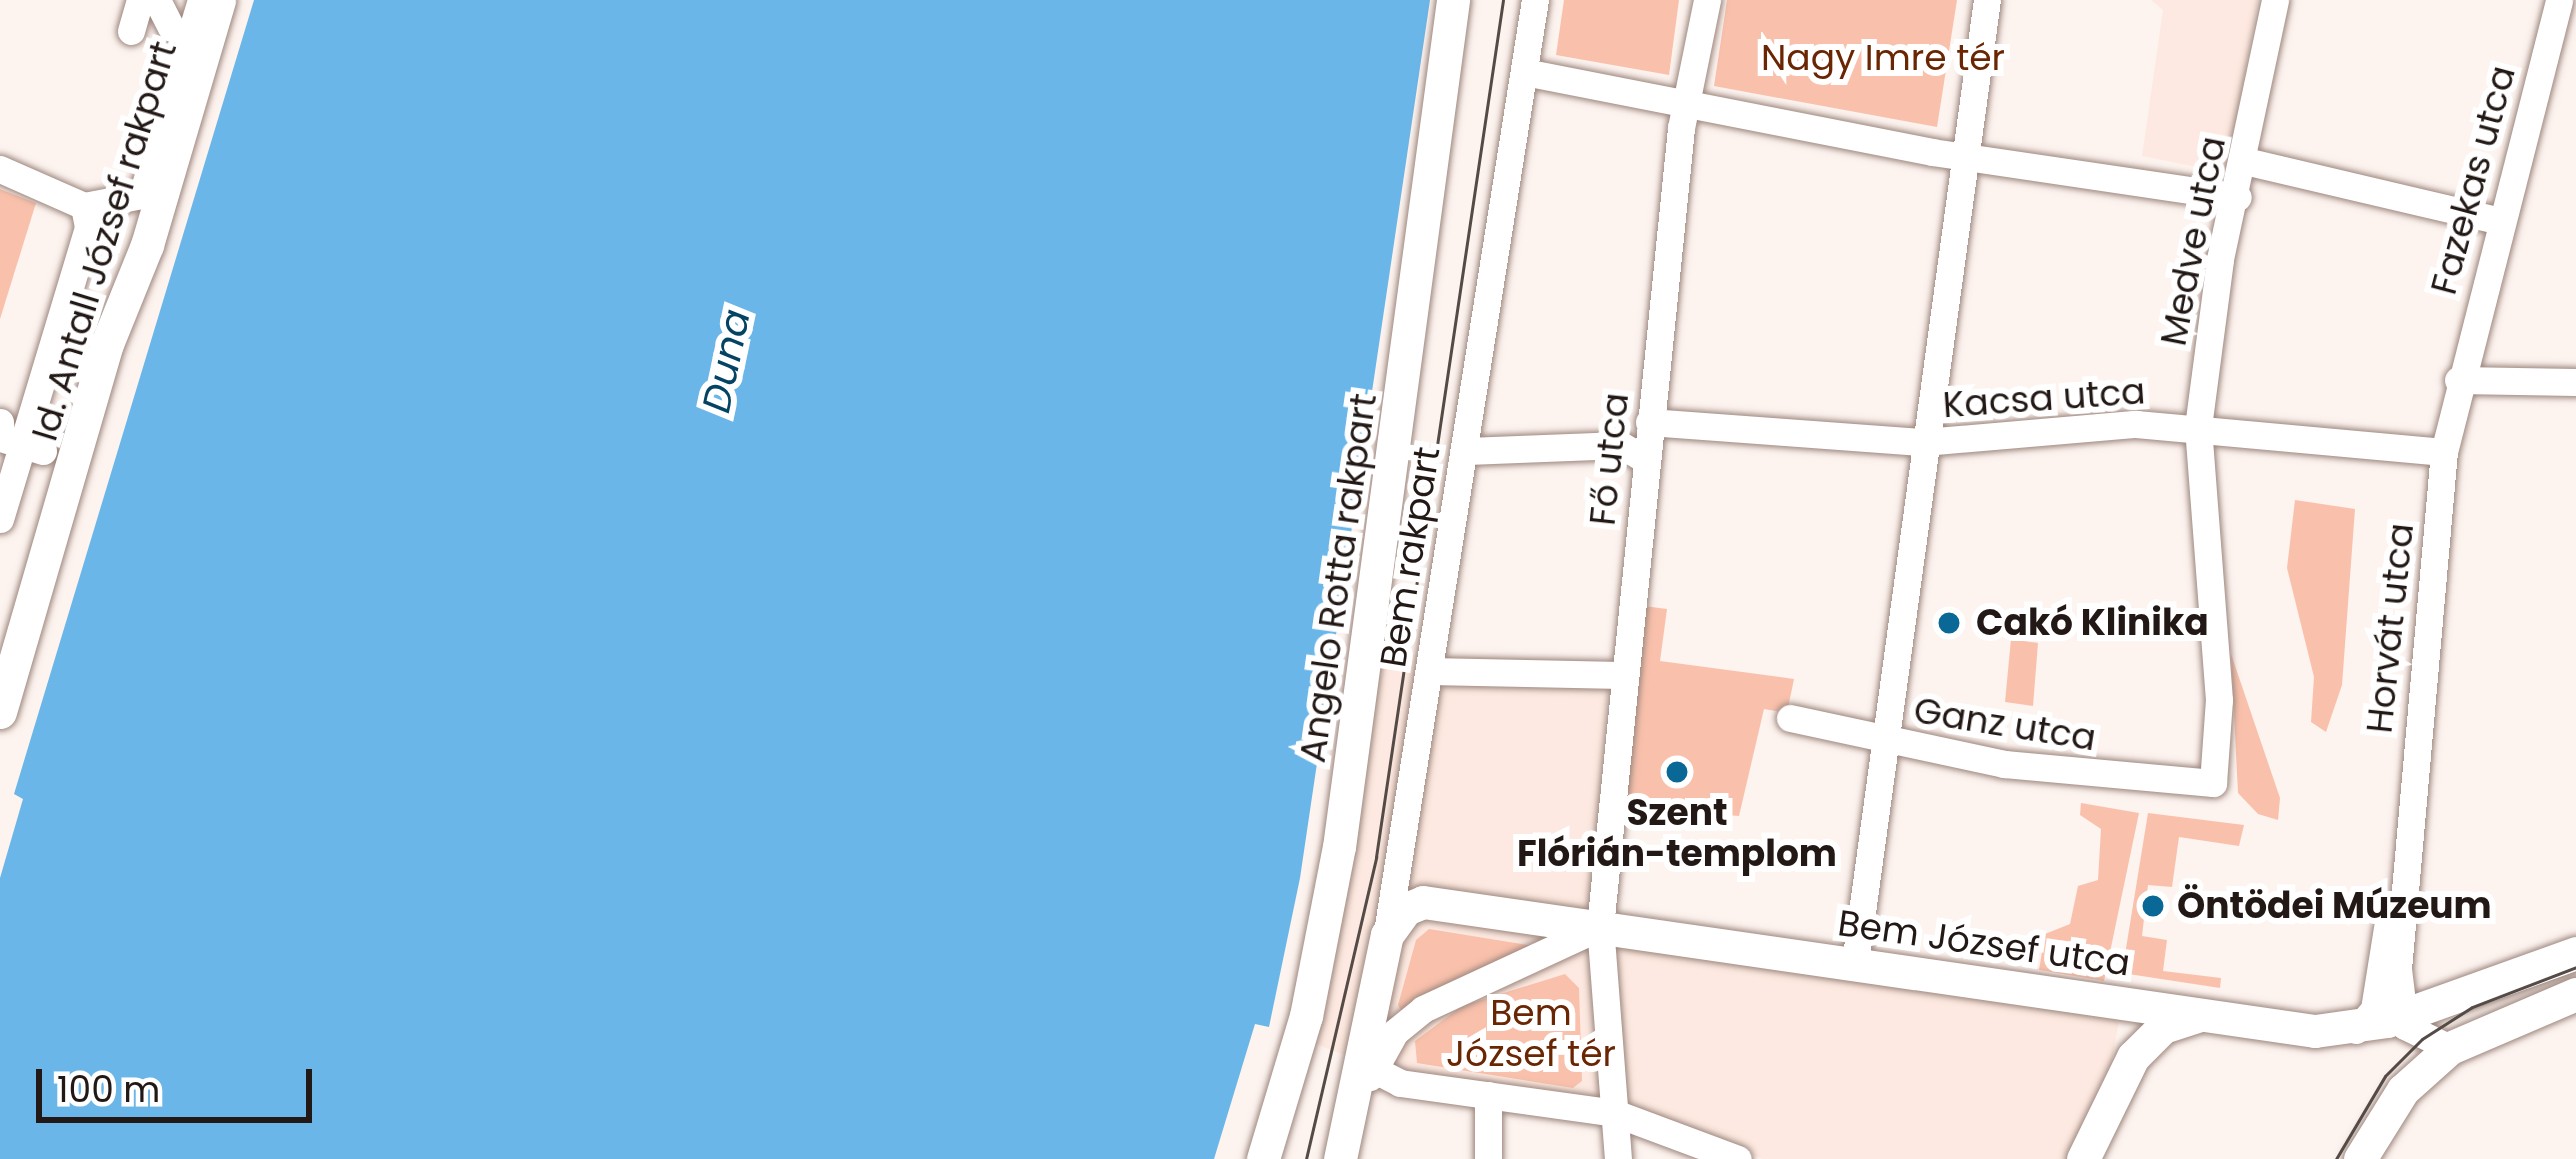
<!DOCTYPE html>
<html>
<head>
<meta charset="utf-8">
<style>
  body { margin:0 }
  #map { position:relative; width:2576px; height:1159px; overflow:hidden; background:#fdf3ef; font-family:Poppins,sans-serif }
  div>[style] { position:absolute }
  .built>* { inset:0; background:#fde9e1 }
  .green>* { inset:0; background:#f9c1ac }
  .water>* { inset:0; background:#6bb6e8 }
  .roads { filter:drop-shadow(0 0 3px #9d877e) drop-shadow(0 0 3px #9d877e) }
  .minor>* { height:27px; margin:-13.5px; padding:0 13.5px; transform-origin:13.5px; border-radius:13.5px; background:#fff }
  .major>* { height:33px; margin:-16.5px; padding:0 16.5px; transform-origin:16.5px; border-radius:16.5px; background:#fff }
  .tram>* { height:3px; margin:-1.5px; padding:0 1.5px; transform-origin:1.5px; border-radius:1.5px; background:#544b47 }
  .dots>* { width:33px; height:33px; translate:-50% -50%; box-sizing:border-box; border:6px solid #fff; border-radius:50% }
  span { translate:-50% -50%; white-space:nowrap; text-align:center; line-height:1.15; -webkit-text-stroke:12px #fff; paint-order:stroke }
  .park-label { font-size:36px; color:#6a2503 }
  .street-label { font-size:36px; color:#221916 }
  .poi-label { font-size:36px; color:#221916; font-weight:700 }
  .left { translate:0 -50%; text-align:left }
  .water-label { font-size:39px; color:#034363; font-style:italic }
  .scale { position:absolute; left:36px; top:1069px; width:276px; height:54px; box-sizing:border-box; border:6px solid #221916; border-top:0; padding-left:15px; font-size:36px; line-height:42px; white-space:nowrap; color:#221916; -webkit-text-stroke:9px #fff; paint-order:stroke }
</style>
</head>
<body>
<div id="map">
  <div class="built">
    <div style="clip-path:polygon(2151px 0,2258px 0,2227px 173px,2142px 156px,2163px 10px)"></div>
    <div style="clip-path:polygon(1379px 654px,1610px 661px,1590px 914px,2125px 988px,2105px 1097px,2076px 1159px,1763px 1159px,1630px 1105px,1382px 1069px,1313px 1043px)"></div>
  </div>
  <div class="green">
    <div style="clip-path:polygon(1564px 0,1679px 0,1669px 75px,1556px 55px)"></div>
    <div style="clip-path:polygon(1727px 0,1957px 0,1937px 127px,1714px 86px)"></div>
    <div style="clip-path:polygon(0 189px,36px 203px,0 319px)"></div>
    <div style="clip-path:polygon(2295px 500px,2355px 509px,2342px 685px,2326px 732px,2311px 722px,2314px 677px,2287px 568px)"></div>
    <div style="clip-path:polygon(1644px 606px,1667px 609px,1660px 661px,1794px 679px,1787px 713px,1764px 709px,1739px 816px,1625px 807px)"></div>
    <div style="clip-path:polygon(2011px 639px,2038px 643px,2033px 706px,2005px 702px)"></div>
    <div style="clip-path:polygon(2231px 654px,2280px 798px,2278px 820px,2258px 814px,2238px 793px)"></div>
    <div style="clip-path:polygon(2081px 803px,2139px 813px,2104px 981px,2039px 970px,2045px 934px,2070px 924px,2078px 886px,2098px 880px,2101px 829px,2080px 815px)"></div>
    <div style="clip-path:polygon(2148px 813px,2244px 825px,2239px 846px,2179px 837px,2172px 887px,2148px 885px,2142px 936px,2167px 940px,2163px 971px,2221px 978px,2220px 988px,2122px 973px)"></div>
    <div style="clip-path:polygon(1429px 929px,1539px 947px,1404px 1015px,1398px 1005px,1416px 940px)"></div>
    <div style="clip-path:polygon(1565px 974px,1579px 988px,1582px 1081px,1573px 1088px,1417px 1063px,1415px 1041px,1462px 1006px)"></div>
  </div>
  <div class="water">
    <div style="clip-path:polygon(254px 0,1430px 0,1300px 878px,1269px 1027px,1255px 1024px,1214px 1159px,0 1159px,0 878px,23px 799px,14px 794px)"></div>
  </div>
  <div class="roads">
    <div class="minor">
      <div style="left:157px;top:0;width:31px;rotate:63deg"></div>
      <div style="left:131px;top:31px;width:32px;rotate:-74deg"></div>
      <div style="left:1525px;top:72px;width:415px;rotate:11.1deg"></div>
      <div style="left:1932px;top:152px;width:309px;rotate:8.4deg"></div>
      <div style="left:2245px;top:161px;width:262px;rotate:13.2deg"></div>
      <div style="left:0;top:169px;width:92px;rotate:23.8deg"></div>
      <div style="left:84px;top:206px;width:59px;rotate:-10.7deg"></div>
      <div style="left:142px;top:195px;width:204px;rotate:-73.2deg"></div>
      <div style="left:2458px;top:380px;width:118px;rotate:1deg"></div>
      <div style="left:0;top:422px;width:16px;rotate:86deg"></div>
      <div style="left:1px;top:438px;width:44px;rotate:17.2deg"></div>
      <div style="left:1649px;top:422px;width:276px;rotate:4.2deg"></div>
      <div style="left:1924px;top:442px;width:213px;rotate:-4.9deg"></div>
      <div style="left:2136px;top:424px;width:309px;rotate:5.2deg"></div>
      <div style="left:1467px;top:451px;width:154px;rotate:-2.2deg"></div>
      <div style="left:1621px;top:445px;width:27px;rotate:31deg"></div>
      <div style="left:0;top:519px;width:305px;rotate:-73.2deg"></div>
      <div style="left:88px;top:227px;width:21px;rotate:-101deg"></div>
      <div style="left:1431px;top:671px;width:189px;rotate:1.2deg"></div>
      <div style="left:1790px;top:718px;width:219px;rotate:12.1deg"></div>
      <div style="left:2004px;top:764px;width:210px;rotate:5.2deg"></div>
      <div style="left:2213px;top:783px;width:83px;rotate:-85.9deg"></div>
      <div style="left:2219px;top:700px;width:274px;rotate:-94.4deg"></div>
      <div style="left:2198px;top:427px;width:169px;rotate:-82.5deg"></div>
      <div style="left:2220px;top:259px;width:265px;rotate:-78deg"></div>
      <div style="left:1387px;top:932px;width:944px;rotate:-80.98deg"></div>
      <div style="left:1855px;top:963px;width:972px;rotate:-82.2deg"></div>
      <div style="left:2356px;top:1030px;width:28px;rotate:-49deg"></div>
      <div style="left:2374px;top:1009px;width:82px;rotate:-80.9deg"></div>
      <div style="left:1368px;top:1036px;width:33px;rotate:81deg"></div>
      <div style="left:1373px;top:1069px;width:30px;rotate:27deg"></div>
      <div style="left:1400px;top:1083px;width:217px;rotate:7.9deg"></div>
      <div style="left:1615px;top:1113px;width:131px;rotate:20.5deg"></div>
      <div style="left:2450px;top:1048px;width:50px;rotate:-153.9deg"></div>
      <div style="left:2405px;top:1026px;width:57px;rotate:-97deg"></div>
      <div style="left:2398px;top:969px;width:519px;rotate:-84.92deg"></div>
      <div style="left:2444px;top:452px;width:466px;rotate:-75.7deg"></div>
      <div style="left:1370px;top:1077px;width:51px;rotate:-60.9deg"></div>
      <div style="left:1395px;top:1032px;width:36px;rotate:-39deg"></div>
      <div style="left:1423px;top:1009px;width:195px;rotate:-24.9deg"></div>
      <div style="left:1488px;top:1095px;width:64px;rotate:90deg"></div>
      <div style="left:1618px;top:1159px;width:233px;rotate:-94.4deg"></div>
      <div style="left:1600px;top:927px;width:803px;rotate:-84.21deg"></div>
      <div style="left:1681px;top:128px;width:131px;rotate:-78.5deg"></div>
    </div>
    <div class="major">
      <div style="left:0;top:712px;width:383px;rotate:-73.8deg"></div>
      <div style="left:107px;top:344px;width:107px;rotate:-68deg"></div>
      <div style="left:147px;top:245px;width:255px;rotate:-73.6deg"></div>
      <div style="left:1263px;top:1159px;width:149px;rotate:-73.3deg"></div>
      <div style="left:1306px;top:1016px;width:172px;rotate:-79deg"></div>
      <div style="left:1339px;top:847px;width:855px;rotate:-82.33deg"></div>
      <div style="left:1340px;top:1159px;width:229px;rotate:-78.2deg"></div>
      <div style="left:1387px;top:935px;width:32px;rotate:-54deg"></div>
      <div style="left:1406px;top:909px;width:18px;rotate:-22deg"></div>
      <div style="left:1423px;top:902px;width:901px;rotate:8.23deg"></div>
      <div style="left:2315px;top:1031px;width:73px;rotate:-7.9deg"></div>
      <div style="left:2387px;top:1021px;width:201px;rotate:-19.8deg"></div>
      <div style="left:2083px;top:1159px;width:114px;rotate:-63.9deg"></div>
      <div style="left:2133px;top:1057px;width:42px;rotate:-45deg"></div>
      <div style="left:2163px;top:1027px;width:38px;rotate:-18deg"></div>
      <div style="left:2360px;top:1159px;width:81px;rotate:-58.1deg"></div>
      <div style="left:2403px;top:1090px;width:63px;rotate:-41.8deg"></div>
      <div style="left:2450px;top:1048px;width:137px;rotate:-23.2deg"></div>
    </div>
  </div>
  <div class="tram">
    <div style="left:1306px;top:1159px;width:310px;rotate:-76.9deg"></div>
    <div style="left:1376px;top:857px;width:866px;rotate:-81.57deg"></div>
    <div style="left:2336px;top:1159px;width:96px;rotate:-59.4deg"></div>
    <div style="left:2385px;top:1076px;width:52px;rotate:-45deg"></div>
    <div style="left:2422px;top:1039px;width:59px;rotate:-32.6deg"></div>
    <div style="left:2472px;top:1007px;width:111px;rotate:-21deg"></div>
  </div>
  <div class="dots">
    <div style="left:1949px;top:623px;background:#0a6897"></div>
    <div style="left:1677px;top:772px;background:#0a6897"></div>
    <div style="left:2153px;top:906px;background:#0a6897"></div>
  </div>
  <div class="park-label">
    <span style="left:1883px;top:58px">Nagy Imre tér</span>
    <span style="left:1531px;top:1033px">Bem<br>József tér</span>
  </div>
  <div class="street-label">
    <span style="left:2473px;top:180px;rotate:-75deg">Fazekas utca</span>
    <span style="left:104px;top:241px;rotate:-73deg">Id. Antall József rakpart</span>
    <span style="left:2193px;top:241px;rotate:-79deg">Medve utca</span>
    <span style="left:2044px;top:398px;rotate:-4deg">Kacsa utca</span>
    <span style="left:1609px;top:459px;rotate:-84deg">Fő utca</span>
    <span style="left:1410px;top:557px;rotate:-81deg">Bem rakpart</span>
    <span style="left:1338px;top:578px;rotate:-82deg">Angelo Rotta rakpart</span>
    <span style="left:2390px;top:628px;rotate:-84deg">Horvát utca</span>
    <span style="left:2005px;top:724px;rotate:9deg">Ganz utca</span>
    <span style="left:1984px;top:943px;rotate:8deg">Bem József utca</span>
  </div>
  <div class="poi-label">
    <span class="left" style="left:1976px;top:623px">Cakó Klinika</span>
    <span style="left:1677px;top:833px">Szent<br>Flórián-templom</span>
    <span class="left" style="left:2177px;top:906px">Öntödei Múzeum</span>
  </div>
  <div class="water-label">
    <span style="left:727px;top:361px;rotate:-78deg">Duna</span>
  </div>
  <div class="scale">100 m</div>
</div>
</body>
</html>
